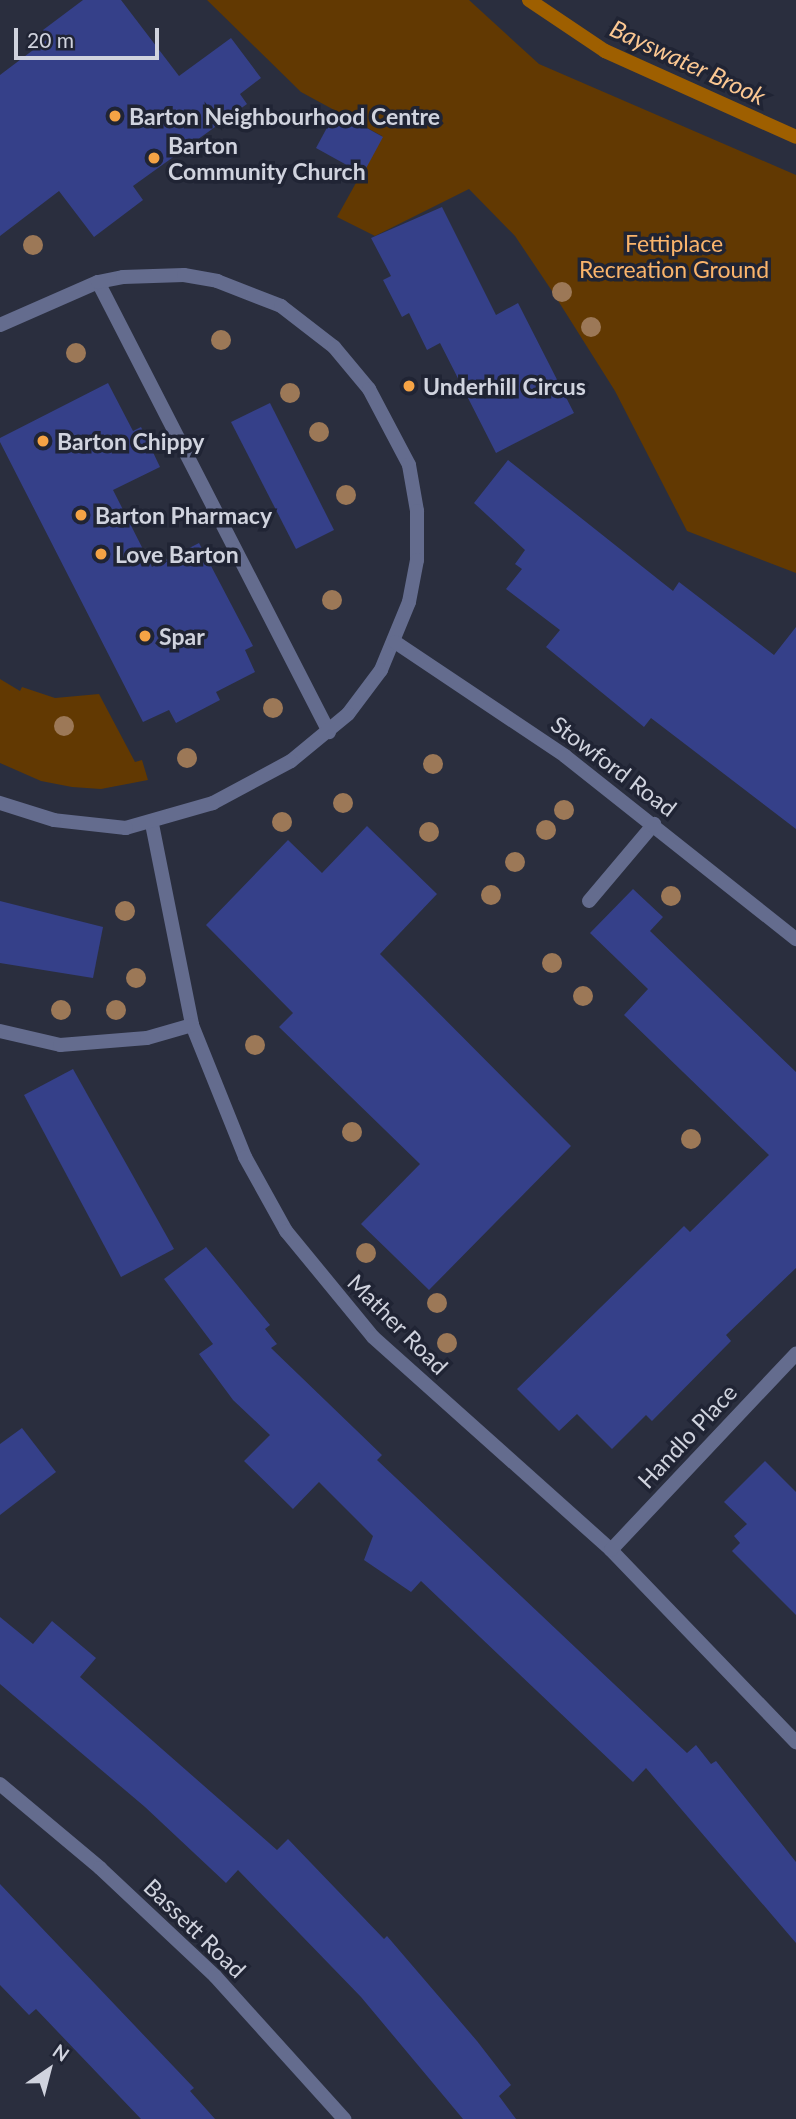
<!DOCTYPE html>
<html>
<head>
<meta charset="utf-8">
<style>
  body { margin:0 }
  #map { position:relative; width:796px; height:2119px; overflow:hidden; background:#2a2e3e; font-family:Lato,sans-serif }
  div>[style] { position:absolute }
  .green>* { inset:0; background:#623902 }
  .stream>* { height:14px; margin:-7px; padding:0 7px; transform-origin:7px; border-radius:7px; background:#9e5f00 }
  .building>* { inset:0; background:#354089 }
  .service>* { height:14px; margin:-7px; padding:0 7px; transform-origin:7px; border-radius:7px; background:#646c8e }
  .minor>* { height:14px; margin:-7px; padding:0 7px; transform-origin:7px; border-radius:7px; background:#646c8e }
  .tertiary>* { height:14px; margin:-7px; padding:0 7px; transform-origin:7px; border-radius:7px; background:#646c8e }
  .trees>* { width:20px; height:20px; margin:-10px; border-radius:50%; background:#9c7857 }
  .dots>* { width:19px; height:19px; translate:-50% -50%; box-sizing:border-box; border:4px solid #202434; border-radius:50% }
  span { translate:-50% -50%; white-space:nowrap; text-align:center; line-height:1.15; -webkit-text-stroke:7px #202434; paint-order:stroke }
  .poi-label { font-size:23px; color:#d0d3de; font-weight:700 }
  .left { translate:0 -50%; text-align:left }
  .park-label { font-size:23px; color:#fab46b }
  .street-label { font-size:23px; color:#d0d3de }
  .water-label { font-size:24px; color:#fbc792; font-style:italic }
  .north { position:absolute; left:14px; top:2035px; width:70px; height:70px; -webkit-text-stroke:5px #202434; paint-order:stroke; rotate:35deg; font-size:19px; font-weight:700; line-height:28px; text-align:center; color:#d0d3de }
  .north::after { content:''; display:block; margin:auto; width:24px; height:32px; background:#d0d3de; clip-path:polygon(50% 0,100% 100%,50% 72%,0 100%) }
  .scale { position:absolute; left:14px; top:28px; width:145px; height:32px; box-sizing:border-box; border:4px solid #d0d3de; border-top:0; padding-left:9px; font-size:21px; line-height:24px; white-space:nowrap; color:#d0d3de; -webkit-text-stroke:5px #202434; paint-order:stroke }
</style>
</head>
<body>
<div id="map">
  <div class="green">
    <div style="clip-path:polygon(207px 0,469px 0,539px 64px,796px 175px,796px 573px,687px 531px,615px 391px,550px 288px,515px 236px,469px 189px,375px 236px,337px 217px,382px 136px,301px 92px)"></div>
    <div style="clip-path:polygon(0 679px,20px 691px,22px 687px,55px 698px,99px 694px,135px 762px,142px 760px,148px 780px,101px 789px,72px 787px,41px 781px,0 763px)"></div>
  </div>
  <div class="stream">
    <div style="left:529px;top:0;width:92px;rotate:33.9deg"></div>
    <div style="left:605px;top:51px;width:209px;rotate:24.2deg"></div>
  </div>
  <div class="building">
    <div style="clip-path:polygon(83px 0,121px 0,179px 76px,231px 38px,261px 78px,240px 94px,247px 104px,133px 186px,143px 200px,94px 237px,59px 191px,0 236px,0 75px,49px 38px,43px 30px)"></div>
    <div style="clip-path:polygon(336px 111px,383px 137px,363px 174px,316px 148px)"></div>
    <div style="clip-path:polygon(442px 207px,496px 315px,518px 303px,574px 413px,496px 453px,440px 343px,427px 350px,409px 313px,402px 317px,383px 280px,391px 276px,371px 238px)"></div>
    <div style="clip-path:polygon(108px 383px,133px 431px,141px 427px,160px 467px,113px 490px,152px 567px,199px 543px,253px 646px,245px 650px,255px 672px,216px 692px,220px 700px,176px 723px,169px 710px,143px 722px,0 442px,0 438px)"></div>
    <div style="clip-path:polygon(270px 403px,334px 530px,296px 549px,231px 422px)"></div>
    <div style="clip-path:polygon(508px 460px,673px 591px,679px 582px,774px 655px,796px 627px,796px 829px,651px 718px,644px 727px,546px 647px,560px 630px,506px 589px,522px 569px,515px 564px,525px 550px,474px 503px)"></div>
    <div style="clip-path:polygon(367px 826px,437px 894px,380px 954px,571px 1146px,429px 1290px,361px 1224px,420px 1164px,279px 1027px,293px 1013px,206px 925px,288px 840px,322px 873px)"></div>
    <div style="clip-path:polygon(633px 889px,663px 917px,650px 931px,796px 1072px,796px 1268px,726px 1335px,731px 1341px,652px 1421px,646px 1415px,612px 1449px,577px 1414px,559px 1431px,517px 1389px,684px 1226px,690px 1232px,769px 1155px,624px 1015px,648px 989px,590px 933px)"></div>
    <div style="clip-path:polygon(0 901px,103px 927px,93px 978px,0 963px)"></div>
    <div style="clip-path:polygon(73px 1069px,174px 1249px,121px 1277px,24px 1095px)"></div>
    <div style="clip-path:polygon(206px 1247px,270px 1325px,265px 1329px,277px 1344px,271px 1348px,382px 1455px,377px 1460px,687px 1753px,696px 1745px,711px 1764px,716px 1761px,796px 1862px,796px 1943px,646px 1768px,633px 1782px,421px 1581px,411px 1592px,364px 1560px,373px 1536px,319px 1482px,293px 1509px,244px 1461px,270px 1435px,233px 1400px,199px 1354px,213px 1344px,164px 1279px)"></div>
    <div style="clip-path:polygon(22px 1428px,56px 1472px,0 1515px,0 1444px)"></div>
    <div style="clip-path:polygon(765px 1461px,796px 1492px,796px 1615px,732px 1551px,740px 1543px,734px 1536px,747px 1524px,724px 1502px)"></div>
    <div style="clip-path:polygon(0 1617px,33px 1644px,52px 1621px,96px 1658px,80px 1677px,277px 1850px,288px 1839px,384px 1939px,387px 1936px,477px 2041px,511px 2085px,499px 2096px,516px 2119px,463px 2119px,361px 1997px,238px 1870px,226px 1883px,145px 1807px,0 1684px)"></div>
    <div style="clip-path:polygon(0 1884px,194px 2088px,190px 2091px,215px 2119px,141px 2119px,36px 2009px,29px 2015px,0 1985px)"></div>
  </div>
  <div class="service">
    <div style="left:98px;top:282px;width:506px;rotate:62.83deg"></div>
    <div style="left:589px;top:901px;width:101px;rotate:-49.8deg"></div>
  </div>
  <div class="minor">
    <div style="left:152px;top:824px;width:205px;rotate:78.7deg"></div>
    <div style="left:192px;top:1025px;width:142px;rotate:68.1deg"></div>
    <div style="left:245px;top:1157px;width:85px;rotate:61deg"></div>
    <div style="left:286px;top:1231px;width:137px;rotate:50.6deg"></div>
    <div style="left:373px;top:1337px;width:319px;rotate:41.8deg"></div>
    <div style="left:611px;top:1550px;width:267px;rotate:46.1deg"></div>
    <div style="left:0;top:1031px;width:62px;rotate:13.1deg"></div>
    <div style="left:60px;top:1045px;width:87px;rotate:-4.6deg"></div>
    <div style="left:147px;top:1038px;width:47px;rotate:-16.1deg"></div>
    <div style="left:611px;top:1550px;width:270px;rotate:-46.7deg"></div>
    <div style="left:0;top:1784px;width:131px;rotate:40deg"></div>
    <div style="left:100px;top:1868px;width:158px;rotate:43.2deg"></div>
    <div style="left:215px;top:1976px;width:193px;rotate:47.9deg"></div>
  </div>
  <div class="tertiary">
    <div style="left:0;top:325px;width:107px;rotate:-23.7deg"></div>
    <div style="left:98px;top:282px;width:25px;rotate:-11deg"></div>
    <div style="left:123px;top:277px;width:61px;rotate:-1.9deg"></div>
    <div style="left:184px;top:275px;width:34px;rotate:10deg"></div>
    <div style="left:217px;top:281px;width:69px;rotate:21.3deg"></div>
    <div style="left:281px;top:306px;width:67px;rotate:37.7deg"></div>
    <div style="left:334px;top:347px;width:55px;rotate:50.2deg"></div>
    <div style="left:369px;top:389px;width:86px;rotate:62.2deg"></div>
    <div style="left:409px;top:465px;width:47px;rotate:80.1deg"></div>
    <div style="left:417px;top:511px;width:49px;rotate:90deg"></div>
    <div style="left:417px;top:560px;width:43px;rotate:100.8deg"></div>
    <div style="left:409px;top:602px;width:74px;rotate:112.4deg"></div>
    <div style="left:381px;top:670px;width:55px;rotate:126.9deg"></div>
    <div style="left:348px;top:714px;width:74px;rotate:140.5deg"></div>
    <div style="left:291px;top:761px;width:89px;rotate:151.7deg"></div>
    <div style="left:213px;top:803px;width:91px;rotate:164deg"></div>
    <div style="left:126px;top:828px;width:72px;rotate:-173.7deg"></div>
    <div style="left:54px;top:820px;width:57px;rotate:-162.5deg"></div>
    <div style="left:395px;top:642px;width:205px;rotate:33.8deg"></div>
    <div style="left:565px;top:756px;width:295px;rotate:38.4deg"></div>
  </div>
  <div class="trees">
    <div style="left:33px;top:245px"></div>
    <div style="left:562px;top:292px"></div>
    <div style="left:591px;top:327px"></div>
    <div style="left:221px;top:340px"></div>
    <div style="left:76px;top:353px"></div>
    <div style="left:290px;top:393px"></div>
    <div style="left:319px;top:432px"></div>
    <div style="left:346px;top:495px"></div>
    <div style="left:332px;top:600px"></div>
    <div style="left:273px;top:708px"></div>
    <div style="left:64px;top:726px"></div>
    <div style="left:187px;top:758px"></div>
    <div style="left:433px;top:764px"></div>
    <div style="left:343px;top:803px"></div>
    <div style="left:564px;top:810px"></div>
    <div style="left:282px;top:822px"></div>
    <div style="left:546px;top:830px"></div>
    <div style="left:429px;top:832px"></div>
    <div style="left:515px;top:862px"></div>
    <div style="left:491px;top:895px"></div>
    <div style="left:671px;top:896px"></div>
    <div style="left:125px;top:911px"></div>
    <div style="left:552px;top:963px"></div>
    <div style="left:136px;top:978px"></div>
    <div style="left:583px;top:996px"></div>
    <div style="left:61px;top:1010px"></div>
    <div style="left:116px;top:1010px"></div>
    <div style="left:255px;top:1045px"></div>
    <div style="left:352px;top:1132px"></div>
    <div style="left:691px;top:1139px"></div>
    <div style="left:366px;top:1253px"></div>
    <div style="left:437px;top:1303px"></div>
    <div style="left:447px;top:1343px"></div>
  </div>
  <div class="dots">
    <div style="left:115px;top:116px;background:#f5a345"></div>
    <div style="left:154px;top:158px;background:#f5a345"></div>
    <div style="left:409px;top:386px;background:#f5a345"></div>
    <div style="left:43px;top:441px;background:#f5a345"></div>
    <div style="left:81px;top:515px;background:#f5a345"></div>
    <div style="left:101px;top:554px;background:#f5a345"></div>
    <div style="left:145px;top:636px;background:#f5a345"></div>
  </div>
  <div class="poi-label">
    <span class="left" style="left:129px;top:116px">Barton Neighbourhood Centre</span>
    <span class="left" style="left:168px;top:158px">Barton<br>Community Church</span>
    <span class="left" style="left:423px;top:386px">Underhill Circus</span>
    <span class="left" style="left:57px;top:441px">Barton Chippy</span>
    <span class="left" style="left:95px;top:515px">Barton Pharmacy</span>
    <span class="left" style="left:115px;top:554px">Love Barton</span>
    <span class="left" style="left:159px;top:636px">Spar</span>
  </div>
  <div class="park-label">
    <span style="left:674px;top:256px">Fettiplace<br>Recreation Ground</span>
  </div>
  <div class="street-label">
    <span style="left:614px;top:766px;rotate:37deg">Stowford Road</span>
    <span style="left:398px;top:1324px;rotate:45deg">Mather Road</span>
    <span style="left:687px;top:1436px;rotate:-47deg">Handlo Place</span>
    <span style="left:195px;top:1928px;rotate:44deg">Bassett Road</span>
  </div>
  <div class="water-label">
    <span style="left:688px;top:62px;rotate:25deg">Bayswater Brook</span>
  </div>
  <div class="north">N</div>
  <div class="scale">20 m</div>
</div>
</body>
</html>
